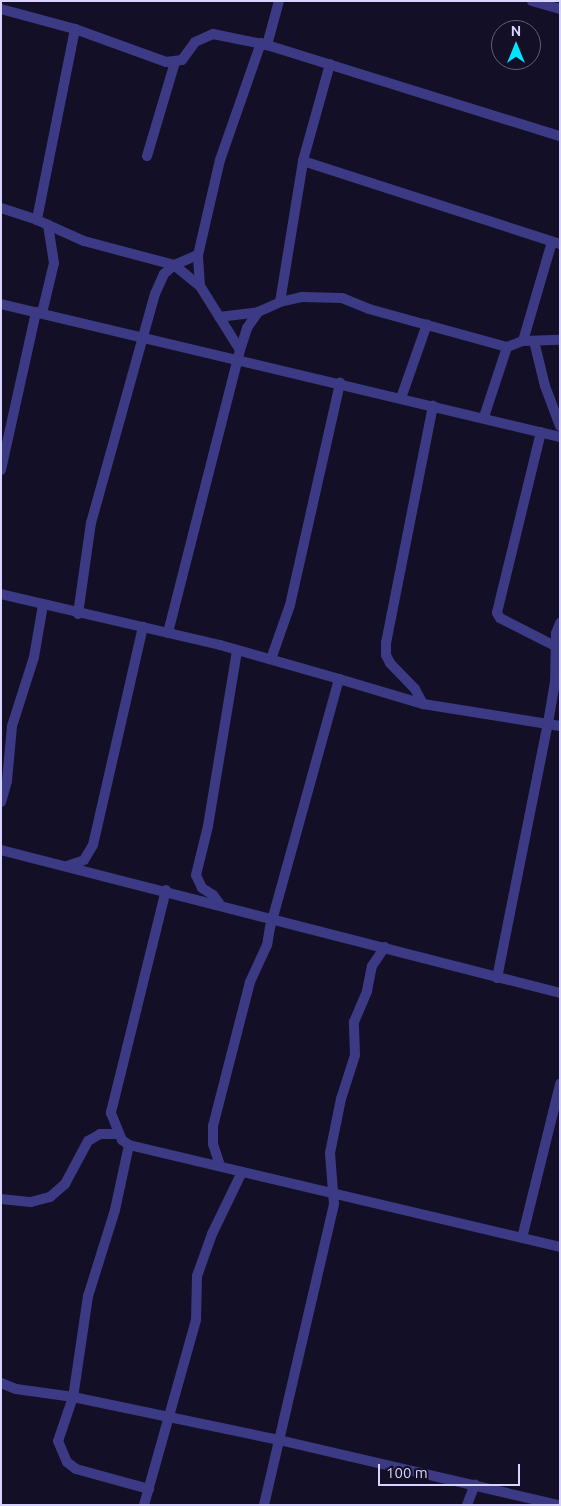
<!DOCTYPE html>
<html>
<head>
<meta charset="utf-8">
<style>
  body { margin:0 }
  #map { position:relative; width:561px; height:1506px; overflow:hidden; background:#130f26; font-family:Ubuntu,sans-serif }
  div>[style] { position:absolute }
  .minor>* { height:10px; margin:-5px; padding:0 5px; transform-origin:5px; border-radius:5px; background:#3d3a85 }
  span { translate:-50% -50%; white-space:nowrap; text-align:center; line-height:1.15; -webkit-text-stroke:4px #130f26; paint-order:stroke }
  .frame { position:absolute; inset:0; border:2px solid #d9d4ff; pointer-events:none }
  .north { position:absolute; left:491px; top:20px; width:50px; height:50px; box-sizing:border-box; background:#130f26; border:1px solid #625e7d; border-radius:50%; rotate:0deg; font-size:14px; font-weight:700; line-height:20px; text-align:center; color:#d9d4ff }
  .north::after { content:''; display:block; margin:auto; width:18px; height:22px; background:#00e5ff; clip-path:polygon(50% 0,100% 100%,50% 72%,0 100%) }
  .scale { position:absolute; left:378px; top:1464px; width:142px; height:22px; box-sizing:border-box; border:2px solid #d9d4ff; border-top:0; padding-left:6px; font-size:15px; line-height:18px; white-space:nowrap; color:#d9d4ff; -webkit-text-stroke:4px #130f26; paint-order:stroke }
</style>
</head>
<body>
<div id="map">
  <div class="minor">
    <div style="left:279px;top:1px;width:46px;rotate:105.3deg"></div>
    <div style="left:267px;top:45px;width:307px;rotate:17.3deg"></div>
    <div style="left:532px;top:1px;width:29px;rotate:16deg"></div>
    <div style="left:1px;top:9px;width:77px;rotate:15.1deg"></div>
    <div style="left:75px;top:29px;width:97px;rotate:19.9deg"></div>
    <div style="left:166px;top:62px;width:16px;rotate:-7deg"></div>
    <div style="left:182px;top:60px;width:22px;rotate:-54deg"></div>
    <div style="left:195px;top:42px;width:20px;rotate:-24deg"></div>
    <div style="left:213px;top:34px;width:55px;rotate:11.5deg"></div>
    <div style="left:75px;top:29px;width:195px;rotate:101.3deg"></div>
    <div style="left:37px;top:220px;width:51px;rotate:24.1deg"></div>
    <div style="left:84px;top:241px;width:93px;rotate:14.9deg"></div>
    <div style="left:174px;top:265px;width:33px;rotate:39deg"></div>
    <div style="left:200px;top:286px;width:75px;rotate:58deg"></div>
    <div style="left:240px;top:350px;width:292px;rotate:104.3deg"></div>
    <div style="left:330px;top:64px;width:101px;rotate:105.6deg"></div>
    <div style="left:303px;top:161px;width:270px;rotate:17.9deg"></div>
    <div style="left:147px;top:156px;width:98px;rotate:-73.4deg"></div>
    <div style="left:1px;top:208px;width:38px;rotate:18deg"></div>
    <div style="left:200px;top:286px;width:31px;rotate:-94deg"></div>
    <div style="left:198px;top:255px;width:98px;rotate:-77deg"></div>
    <div style="left:220px;top:160px;width:124px;rotate:-70.7deg"></div>
    <div style="left:280px;top:302px;width:23px;rotate:-13deg"></div>
    <div style="left:302px;top:297px;width:40px;rotate:1.4deg"></div>
    <div style="left:342px;top:298px;width:29px;rotate:22deg"></div>
    <div style="left:369px;top:309px;width:143px;rotate:15.4deg"></div>
    <div style="left:507px;top:347px;width:74px;rotate:108.2deg"></div>
    <div style="left:1px;top:304px;width:575px;rotate:13.38deg"></div>
    <div style="left:42px;top:313px;width:51px;rotate:-76.5deg"></div>
    <div style="left:54px;top:263px;width:39px;rotate:-99deg"></div>
    <div style="left:219px;top:317px;width:39px;rotate:-7deg"></div>
    <div style="left:523px;top:341px;width:103px;rotate:-73.7deg"></div>
    <div style="left:534px;top:341px;width:46px;rotate:76.3deg"></div>
    <div style="left:545px;top:386px;width:43px;rotate:69.4deg"></div>
    <div style="left:507px;top:347px;width:17px;rotate:-21deg"></div>
    <div style="left:523px;top:341px;width:37px;rotate:-2deg"></div>
    <div style="left:240px;top:350px;width:23px;rotate:-72deg"></div>
    <div style="left:247px;top:328px;width:19px;rotate:-55deg"></div>
    <div style="left:258px;top:312px;width:24px;rotate:-24deg"></div>
    <div style="left:280px;top:302px;width:143px;rotate:-80.7deg"></div>
    <div style="left:401px;top:398px;width:78px;rotate:-70.6deg"></div>
    <div style="left:541px;top:432px;width:186px;rotate:103.7deg"></div>
    <div style="left:497px;top:613px;width:6px;rotate:59deg"></div>
    <div style="left:500px;top:618px;width:62px;rotate:27deg"></div>
    <div style="left:1px;top:470px;width:162px;rotate:-77.5deg"></div>
    <div style="left:1px;top:594px;width:225px;rotate:13.1deg"></div>
    <div style="left:220px;top:645px;width:124px;rotate:15.9deg"></div>
    <div style="left:339px;top:679px;width:257px;rotate:105.5deg"></div>
    <div style="left:270px;top:927px;width:18px;rotate:99deg"></div>
    <div style="left:267px;top:945px;width:41px;rotate:114.7deg"></div>
    <div style="left:250px;top:982px;width:149px;rotate:104.4deg"></div>
    <div style="left:213px;top:1126px;width:18px;rotate:90deg"></div>
    <div style="left:213px;top:1144px;width:23px;rotate:72deg"></div>
    <div style="left:78px;top:614px;width:92px;rotate:-81.9deg"></div>
    <div style="left:91px;top:523px;width:238px;rotate:-74.4deg"></div>
    <div style="left:155px;top:294px;width:22px;rotate:-66deg"></div>
    <div style="left:164px;top:274px;width:13px;rotate:-42deg"></div>
    <div style="left:174px;top:265px;width:26px;rotate:-23deg"></div>
    <div style="left:271px;top:659px;width:57px;rotate:-70.6deg"></div>
    <div style="left:290px;top:605px;width:228px;rotate:-77.3deg"></div>
    <div style="left:339px;top:679px;width:88px;rotate:16.6deg"></div>
    <div style="left:423px;top:704px;width:139px;rotate:9.1deg"></div>
    <div style="left:423px;top:704px;width:17px;rotate:-118deg"></div>
    <div style="left:415px;top:689px;width:36px;rotate:-134deg"></div>
    <div style="left:390px;top:663px;width:9px;rotate:-117deg"></div>
    <div style="left:386px;top:655px;width:12px;rotate:-90deg"></div>
    <div style="left:386px;top:643px;width:242px;rotate:-78.8deg"></div>
    <div style="left:1px;top:802px;width:22px;rotate:-74deg"></div>
    <div style="left:7px;top:781px;width:55px;rotate:-84.8deg"></div>
    <div style="left:12px;top:726px;width:72px;rotate:-72.3deg"></div>
    <div style="left:34px;top:657px;width:53px;rotate:-80.2deg"></div>
    <div style="left:1px;top:850px;width:577px;rotate:14.35deg"></div>
    <div style="left:67px;top:866px;width:18px;rotate:-19deg"></div>
    <div style="left:84px;top:860px;width:17px;rotate:-59deg"></div>
    <div style="left:93px;top:845px;width:224px;rotate:-77.1deg"></div>
    <div style="left:166px;top:890px;width:230px;rotate:103.9deg"></div>
    <div style="left:111px;top:1113px;width:29px;rotate:68deg"></div>
    <div style="left:122px;top:1140px;width:9px;rotate:36deg"></div>
    <div style="left:129px;top:1145px;width:443px;rotate:13.3deg"></div>
    <div style="left:219px;top:903px;width:10px;rotate:-127deg"></div>
    <div style="left:213px;top:895px;width:13px;rotate:-148deg"></div>
    <div style="left:202px;top:888px;width:14px;rotate:-115deg"></div>
    <div style="left:196px;top:875px;width:50px;rotate:-76.2deg"></div>
    <div style="left:208px;top:826px;width:178px;rotate:-80.6deg"></div>
    <div style="left:497px;top:978px;width:260px;rotate:-78.7deg"></div>
    <div style="left:548px;top:723px;width:42px;rotate:-80.3deg"></div>
    <div style="left:555px;top:682px;width:49px;rotate:-88.8deg"></div>
    <div style="left:556px;top:633px;width:11px;rotate:-68deg"></div>
    <div style="left:129px;top:1145px;width:66px;rotate:102.2deg"></div>
    <div style="left:115px;top:1210px;width:90px;rotate:107.4deg"></div>
    <div style="left:88px;top:1296px;width:102px;rotate:98.4deg"></div>
    <div style="left:73px;top:1397px;width:46px;rotate:108.8deg"></div>
    <div style="left:58px;top:1441px;width:23px;rotate:67deg"></div>
    <div style="left:67px;top:1462px;width:11px;rotate:38deg"></div>
    <div style="left:76px;top:1469px;width:76px;rotate:15.3deg"></div>
    <div style="left:1px;top:1199px;width:30px;rotate:6deg"></div>
    <div style="left:31px;top:1202px;width:20px;rotate:-15deg"></div>
    <div style="left:50px;top:1197px;width:20px;rotate:-41deg"></div>
    <div style="left:65px;top:1184px;width:49px;rotate:-61.9deg"></div>
    <div style="left:88px;top:1141px;width:14px;rotate:-30deg"></div>
    <div style="left:100px;top:1134px;width:18px"></div>
    <div style="left:522px;top:1238px;width:159px;rotate:-76.1deg"></div>
    <div style="left:1px;top:1383px;width:16px;rotate:22deg"></div>
    <div style="left:16px;top:1389px;width:58px;rotate:8deg"></div>
    <div style="left:73px;top:1397px;width:210px;rotate:11.8deg"></div>
    <div style="left:279px;top:1440px;width:286px;rotate:13.1deg"></div>
    <div style="left:144px;top:1505px;width:192px;rotate:-74.3deg"></div>
    <div style="left:196px;top:1320px;width:44px;rotate:-88.7deg"></div>
    <div style="left:197px;top:1276px;width:45px;rotate:-70.3deg"></div>
    <div style="left:212px;top:1234px;width:69px;rotate:-64.2deg"></div>
    <div style="left:264px;top:1505px;width:309px;rotate:-76.9deg"></div>
    <div style="left:334px;top:1204px;width:51px;rotate:-94.5deg"></div>
    <div style="left:330px;top:1153px;width:55px;rotate:-78.5deg"></div>
    <div style="left:341px;top:1099px;width:46px;rotate:-72.3deg"></div>
    <div style="left:355px;top:1055px;width:33px;rotate:-92deg"></div>
    <div style="left:354px;top:1022px;width:34px;rotate:-67deg"></div>
    <div style="left:367px;top:991px;width:25px;rotate:-79deg"></div>
    <div style="left:372px;top:966px;width:23px;rotate:-56deg"></div>
    <div style="left:467px;top:1505px;width:22px;rotate:-69deg"></div>
  </div>
  <div class="frame"></div>
  <div class="north">N</div>
  <div class="scale">100 m</div>
</div>
</body>
</html>
